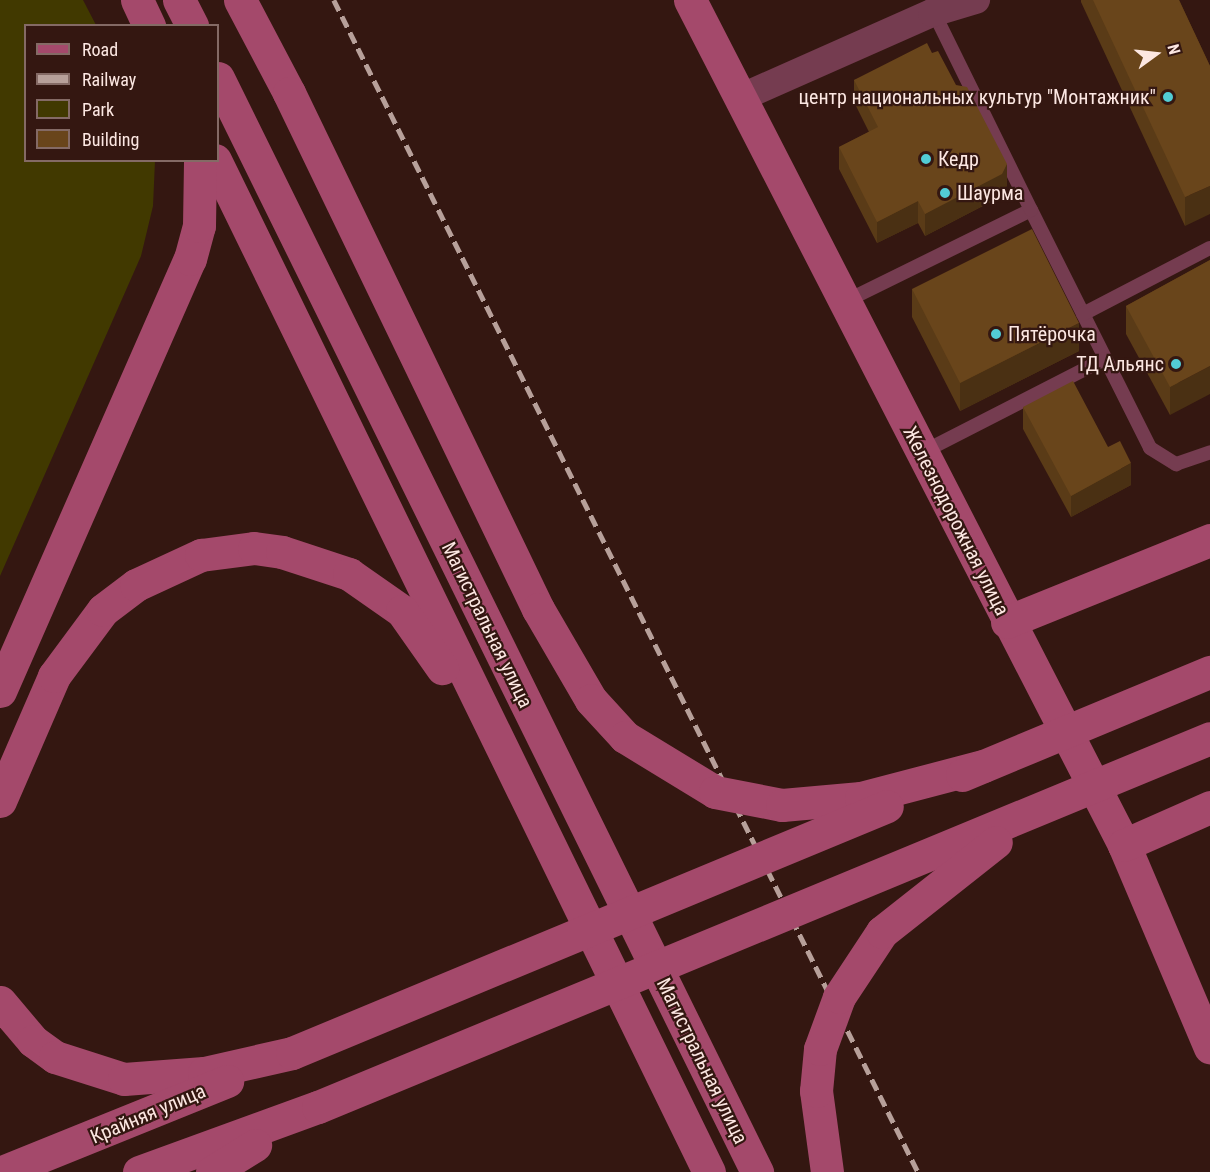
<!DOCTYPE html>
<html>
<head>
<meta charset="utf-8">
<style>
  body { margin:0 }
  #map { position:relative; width:1210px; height:1172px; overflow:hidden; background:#341711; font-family:"Roboto Condensed",sans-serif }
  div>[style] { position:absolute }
  .green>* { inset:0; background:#413900 }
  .lane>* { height:14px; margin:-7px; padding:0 7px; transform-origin:7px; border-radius:7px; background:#753c50 }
  .street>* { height:28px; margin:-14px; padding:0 14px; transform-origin:14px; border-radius:14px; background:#753c50 }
  .secondary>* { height:33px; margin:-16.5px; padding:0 16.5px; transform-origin:16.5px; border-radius:16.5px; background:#a4496b }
  .rail>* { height:4.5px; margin-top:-2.25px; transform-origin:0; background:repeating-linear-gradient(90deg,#b7a09a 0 12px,transparent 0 18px) }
  .secondary-bridge>* { height:33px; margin:-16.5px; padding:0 16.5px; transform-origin:16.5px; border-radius:16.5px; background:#a4496b }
  .wall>* { inset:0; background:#5a3b17 }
  .shaded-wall>* { inset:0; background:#4a3013 }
  .building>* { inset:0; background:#69451b }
  .dots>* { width:16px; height:16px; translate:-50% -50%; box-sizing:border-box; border:3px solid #341711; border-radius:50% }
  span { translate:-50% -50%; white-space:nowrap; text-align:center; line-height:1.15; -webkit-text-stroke:4.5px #341711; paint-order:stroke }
  .poi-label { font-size:20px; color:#fce7e2 }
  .right { translate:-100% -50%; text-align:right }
  .left { translate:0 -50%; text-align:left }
  .street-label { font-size:20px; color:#fce7e2 }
  .legend { position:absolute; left:24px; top:24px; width:195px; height:138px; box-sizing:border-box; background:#341711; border:2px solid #846a65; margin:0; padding:8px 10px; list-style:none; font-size:18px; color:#fce7e2 }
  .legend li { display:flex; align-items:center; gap:12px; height:30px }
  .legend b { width:30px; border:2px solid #846a65 }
  .north { position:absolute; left:1126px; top:24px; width:60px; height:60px; -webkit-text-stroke:4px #341711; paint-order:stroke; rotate:75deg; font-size:16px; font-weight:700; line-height:24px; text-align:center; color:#fce7e2 }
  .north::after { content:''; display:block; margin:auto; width:21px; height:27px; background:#fce7e2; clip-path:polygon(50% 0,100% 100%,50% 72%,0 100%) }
</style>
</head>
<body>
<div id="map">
  <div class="green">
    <div style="clip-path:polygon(0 0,83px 0,96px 25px,26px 26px,26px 160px,155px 161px,153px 206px,141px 256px,0 576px)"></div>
  </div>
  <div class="lane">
    <div style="left:1031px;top:210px;width:266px;rotate:63.4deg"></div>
    <div style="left:1150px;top:448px;width:31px;rotate:32deg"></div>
    <div style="left:1176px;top:464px;width:36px;rotate:-19deg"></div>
    <div style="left:844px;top:302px;width:208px;rotate:-26.2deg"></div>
    <div style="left:1031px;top:210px;width:224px;rotate:-116.2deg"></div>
    <div style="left:1083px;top:314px;width:143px;rotate:-27.5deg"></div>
    <div style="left:923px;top:452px;width:204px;rotate:-27.1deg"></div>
  </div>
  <div class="street">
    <div style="left:740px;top:98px;width:210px;rotate:-23.9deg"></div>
    <div style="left:932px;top:13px;width:46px;rotate:-16.5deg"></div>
  </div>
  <div class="secondary">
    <div style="left:137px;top:0;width:29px;rotate:65deg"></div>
    <div style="left:179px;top:0;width:29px;rotate:63deg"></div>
    <div style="left:240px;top:0;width:105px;rotate:62.2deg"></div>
    <div style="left:690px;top:0;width:950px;rotate:62.81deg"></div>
    <div style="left:1124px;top:845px;width:220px;rotate:67deg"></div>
    <div style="left:218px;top:78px;width:1220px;rotate:63.77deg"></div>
    <div style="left:215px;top:160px;width:1126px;rotate:63.98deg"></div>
    <div style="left:1007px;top:622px;width:219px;rotate:-22deg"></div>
    <div style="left:0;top:691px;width:472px;rotate:-66.3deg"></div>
    <div style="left:190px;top:259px;width:34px;rotate:-75deg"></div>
    <div style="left:199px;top:226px;width:66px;rotate:-89.1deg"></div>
    <div style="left:0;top:801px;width:136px;rotate:-66.6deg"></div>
    <div style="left:54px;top:676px;width:82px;rotate:-53.4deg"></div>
    <div style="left:103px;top:610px;width:41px;rotate:-37.1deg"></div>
    <div style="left:136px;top:585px;width:72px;rotate:-24.8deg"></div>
    <div style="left:201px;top:555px;width:53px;rotate:-7.5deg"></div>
    <div style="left:254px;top:548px;width:28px;rotate:8deg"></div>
    <div style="left:282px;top:552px;width:71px;rotate:18.2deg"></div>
    <div style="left:349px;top:574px;width:65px;rotate:34.9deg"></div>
    <div style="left:402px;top:611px;width:70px;rotate:54.9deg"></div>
    <div style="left:1124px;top:845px;width:94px;rotate:-23.8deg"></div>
    <div style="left:0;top:1002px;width:51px;rotate:49.8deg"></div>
    <div style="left:33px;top:1041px;width:27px;rotate:36deg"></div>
    <div style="left:55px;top:1057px;width:72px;rotate:17.7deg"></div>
    <div style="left:124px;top:1079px;width:80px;rotate:-4.3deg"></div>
    <div style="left:204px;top:1073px;width:90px;rotate:-12.8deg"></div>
    <div style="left:2px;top:1172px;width:243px;rotate:-22deg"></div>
    <div style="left:139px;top:1172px;width:190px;rotate:-20deg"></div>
    <div style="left:212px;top:1172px;width:51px;rotate:-32.1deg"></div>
  </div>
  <div class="rail">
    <div style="left:334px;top:0;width:1309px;rotate:63.51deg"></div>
  </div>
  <div class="secondary-bridge">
    <div style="left:289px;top:93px;width:573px;rotate:64.24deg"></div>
    <div style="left:538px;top:609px;width:105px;rotate:59.8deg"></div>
    <div style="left:591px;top:700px;width:50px;rotate:47.4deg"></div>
    <div style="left:625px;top:737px;width:105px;rotate:31.4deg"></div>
    <div style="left:715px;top:792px;width:68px;rotate:11deg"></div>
    <div style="left:782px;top:805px;width:79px;rotate:-5.1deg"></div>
    <div style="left:861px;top:798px;width:126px;rotate:-14.7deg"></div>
    <div style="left:962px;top:775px;width:269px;rotate:-22.6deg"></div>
    <div style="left:292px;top:1053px;width:644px;rotate:-22.54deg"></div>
    <div style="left:318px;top:1107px;width:965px;rotate:-22.47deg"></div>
    <div style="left:827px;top:1172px;width:82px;rotate:-97.7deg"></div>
    <div style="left:816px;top:1091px;width:42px;rotate:-84.6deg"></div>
    <div style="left:820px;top:1049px;width:55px;rotate:-69.9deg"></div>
    <div style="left:839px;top:997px;width:78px;rotate:-56.5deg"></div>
    <div style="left:882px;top:932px;width:145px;rotate:-38.3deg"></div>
  </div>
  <div class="wall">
    <div style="clip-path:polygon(1081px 0,1179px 0,1210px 66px,1185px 226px,1081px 2px)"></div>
    <div style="clip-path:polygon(932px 53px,1007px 185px,1002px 196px,925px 236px,918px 223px,877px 243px,839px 169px,839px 147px,869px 132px,854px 102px,854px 80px)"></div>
    <div style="clip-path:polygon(1210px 260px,1170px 415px,1126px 334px,1126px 306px)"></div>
    <div style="clip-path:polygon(912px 289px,1079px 351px,960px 411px,912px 317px)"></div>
    <div style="clip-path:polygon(1023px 407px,1108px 447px,1131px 485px,1071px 517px,1023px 429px)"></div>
  </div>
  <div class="shaded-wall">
    <div style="clip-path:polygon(1007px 164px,1007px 185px,1002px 196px,925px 236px,925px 214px)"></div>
    <div style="clip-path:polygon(1210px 186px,1210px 214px,1185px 226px,1185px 197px)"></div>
    <div style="clip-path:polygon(918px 201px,918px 223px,877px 243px,877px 222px)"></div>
    <div style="clip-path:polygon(1079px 323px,1079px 351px,960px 411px,960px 383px)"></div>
    <div style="clip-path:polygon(1210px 366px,1210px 394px,1170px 415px,1170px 387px)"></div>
    <div style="clip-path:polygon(1131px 463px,1131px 485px,1071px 517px,1071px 496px)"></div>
  </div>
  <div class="building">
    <div style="clip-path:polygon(1093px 0,1179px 0,1210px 66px,1210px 186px,1185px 197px)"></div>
    <div style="clip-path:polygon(927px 43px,932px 53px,938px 51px,956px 85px,967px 87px,1007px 164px,1002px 174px,925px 214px,918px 201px,877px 222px,839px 147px,878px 127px,854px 80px)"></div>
    <div style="clip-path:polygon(1032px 229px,1079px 323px,960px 383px,912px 289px)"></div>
    <div style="clip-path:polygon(1210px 260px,1210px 366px,1170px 387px,1126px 306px)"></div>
    <div style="clip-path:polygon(1073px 381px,1108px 447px,1120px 441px,1131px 463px,1071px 496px,1023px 407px)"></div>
  </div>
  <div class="dots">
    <div style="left:1168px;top:97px;background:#52ccd5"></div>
    <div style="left:926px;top:159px;background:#52ccd5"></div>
    <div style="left:945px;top:193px;background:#52ccd5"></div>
    <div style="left:996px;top:334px;background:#52ccd5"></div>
    <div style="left:1176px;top:364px;background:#52ccd5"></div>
  </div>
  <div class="poi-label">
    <span class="right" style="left:1156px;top:97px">центр национальных культур "Монтажник"</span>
    <span class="left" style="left:938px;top:159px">Кедр</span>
    <span class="left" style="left:957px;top:193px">Шаурма</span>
    <span class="left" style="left:1008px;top:334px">Пятёрочка</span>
    <span class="right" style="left:1164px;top:364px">ТД Альянс</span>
  </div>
  <div class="street-label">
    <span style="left:956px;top:521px;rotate:63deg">Железнодорожная улица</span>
    <span style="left:487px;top:625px;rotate:64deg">Магистральная улица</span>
    <span style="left:702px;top:1061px;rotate:64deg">Магистральная улица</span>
    <span style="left:148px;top:1114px;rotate:-23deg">Крайняя улица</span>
  </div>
  <ul class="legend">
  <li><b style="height:8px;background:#a4496b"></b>Road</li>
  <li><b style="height:8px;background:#b7a09a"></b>Railway</li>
  <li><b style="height:16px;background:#413900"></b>Park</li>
  <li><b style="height:16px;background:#69451b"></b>Building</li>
  </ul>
  <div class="north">N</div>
</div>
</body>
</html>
